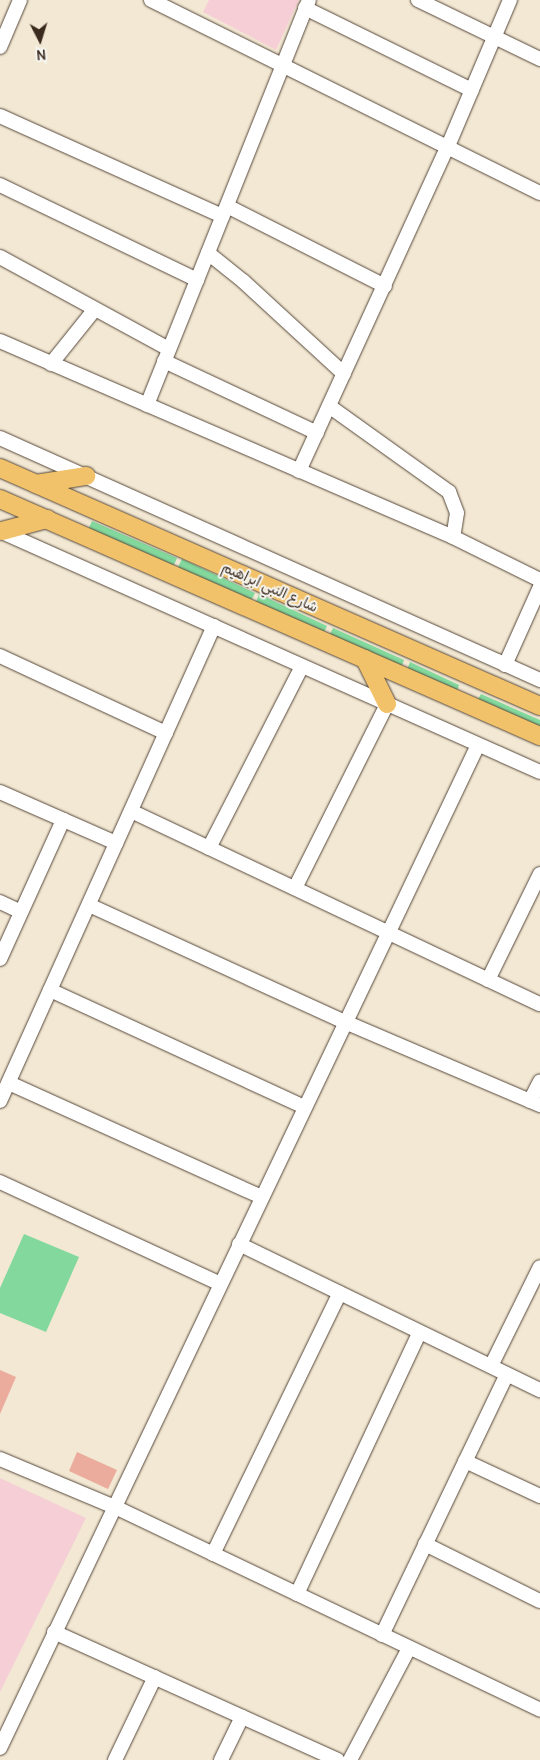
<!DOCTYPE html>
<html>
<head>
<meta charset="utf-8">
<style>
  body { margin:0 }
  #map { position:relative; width:540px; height:1760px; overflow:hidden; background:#f2e8d3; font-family:Delius,"Playpen Sans Arabic",sans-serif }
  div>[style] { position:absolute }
  .built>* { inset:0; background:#f6cfd6 }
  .green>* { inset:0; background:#83d99d }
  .building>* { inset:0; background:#ebac9d }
  .roads { filter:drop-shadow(0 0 1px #564639) drop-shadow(0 0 1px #564639) }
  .minor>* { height:14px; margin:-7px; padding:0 7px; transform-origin:7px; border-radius:7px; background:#fff }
  .major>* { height:18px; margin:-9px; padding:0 9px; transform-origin:9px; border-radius:9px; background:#f2c26a }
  span { translate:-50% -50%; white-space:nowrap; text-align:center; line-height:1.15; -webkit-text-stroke:4px #f6f6f2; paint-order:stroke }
  .street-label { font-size:14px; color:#3b2a1e }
  .north { position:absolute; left:15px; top:15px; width:50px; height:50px; -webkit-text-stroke:4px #f6f6f2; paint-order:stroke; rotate:175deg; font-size:14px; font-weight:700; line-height:20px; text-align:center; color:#3b2a1e }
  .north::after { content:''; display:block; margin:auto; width:18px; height:22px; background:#3b2a1e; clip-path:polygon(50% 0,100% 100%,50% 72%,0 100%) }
</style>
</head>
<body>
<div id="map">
  <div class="built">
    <div style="clip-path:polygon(209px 0,299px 0,276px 50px,203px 12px)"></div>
    <div style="clip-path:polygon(0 1478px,86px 1518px,0 1692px)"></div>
  </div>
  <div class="green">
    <div style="clip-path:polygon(92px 521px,177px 558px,173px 567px,88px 530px)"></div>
    <div style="clip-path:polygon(182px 559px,255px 593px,250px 603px,177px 569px)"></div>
    <div style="clip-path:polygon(259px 594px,327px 626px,323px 635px,255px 605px)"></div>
    <div style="clip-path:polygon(333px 628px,404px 660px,401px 669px,328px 638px)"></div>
    <div style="clip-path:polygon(410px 662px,459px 685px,456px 695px,406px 672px)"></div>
    <div style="clip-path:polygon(481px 694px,540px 720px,540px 731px,476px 703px)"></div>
    <div style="clip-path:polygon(24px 1234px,79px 1257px,46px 1332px,0 1313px,0 1288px)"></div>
  </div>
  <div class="building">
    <div style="clip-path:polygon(0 1370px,16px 1377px,0 1414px)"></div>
    <div style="clip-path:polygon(77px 1452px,117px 1470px,108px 1489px,69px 1471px)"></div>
  </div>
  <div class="roads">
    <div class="minor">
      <div style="left:151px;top:0;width:434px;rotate:26.4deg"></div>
      <div style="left:418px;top:0;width:136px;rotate:25.8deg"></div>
      <div style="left:305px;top:8px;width:186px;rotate:26.2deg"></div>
      <div style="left:0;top:47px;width:51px;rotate:-66.9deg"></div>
      <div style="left:0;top:116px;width:244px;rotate:24.2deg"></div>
      <div style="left:0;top:185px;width:219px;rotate:25.7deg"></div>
      <div style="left:227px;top:206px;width:177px;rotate:26.9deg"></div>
      <div style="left:208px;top:253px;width:45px;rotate:38.7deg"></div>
      <div style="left:243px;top:281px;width:137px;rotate:42.6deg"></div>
      <div style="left:0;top:257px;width:192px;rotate:28.6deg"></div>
      <div style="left:0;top:341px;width:494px;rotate:23.4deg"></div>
      <div style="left:453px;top:537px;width:97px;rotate:26.3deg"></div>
      <div style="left:164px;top:361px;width:169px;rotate:25.2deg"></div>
      <div style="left:51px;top:364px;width:70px;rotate:-51.3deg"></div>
      <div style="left:147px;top:405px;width:436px;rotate:-68.2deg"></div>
      <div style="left:329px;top:406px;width:148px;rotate:35.6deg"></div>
      <div style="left:449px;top:492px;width:22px;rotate:69deg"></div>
      <div style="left:457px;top:513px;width:24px;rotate:99deg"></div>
      <div style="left:0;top:438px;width:592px;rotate:24.14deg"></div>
      <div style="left:299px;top:471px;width:358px;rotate:-65.4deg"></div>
      <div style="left:448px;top:146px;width:159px;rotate:-67deg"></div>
      <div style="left:0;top:531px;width:591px;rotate:24.05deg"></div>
      <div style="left:0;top:656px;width:183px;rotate:24.9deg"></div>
      <div style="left:505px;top:665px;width:85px;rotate:-65.8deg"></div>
      <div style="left:0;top:792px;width:127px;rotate:23.7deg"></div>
      <div style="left:131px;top:811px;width:452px;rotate:25.3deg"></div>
      <div style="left:209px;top:848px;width:204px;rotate:-62.9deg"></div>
      <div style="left:295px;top:888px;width:206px;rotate:-63.4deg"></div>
      <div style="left:0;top:902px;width:23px;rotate:25deg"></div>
      <div style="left:89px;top:905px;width:281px;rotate:24.6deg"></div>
      <div style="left:345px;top:1022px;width:212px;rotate:23.1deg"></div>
      <div style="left:0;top:959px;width:153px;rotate:-65.6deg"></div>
      <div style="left:488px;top:980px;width:118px;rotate:-63.9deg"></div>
      <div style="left:50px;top:990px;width:280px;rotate:24.7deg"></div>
      <div style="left:9px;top:1083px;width:277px;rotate:24.3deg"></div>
      <div style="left:0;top:1101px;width:521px;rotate:-65.75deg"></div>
      <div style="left:530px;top:1101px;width:22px;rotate:-63deg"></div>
      <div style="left:0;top:1182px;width:241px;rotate:24.8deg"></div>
      <div style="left:239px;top:1244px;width:335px;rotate:25.9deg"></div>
      <div style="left:491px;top:1366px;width:110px;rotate:-63.7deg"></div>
      <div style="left:0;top:1459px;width:125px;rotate:22.7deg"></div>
      <div style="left:115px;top:1507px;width:471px;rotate:25.5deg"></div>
      <div style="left:465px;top:1461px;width:83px;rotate:25deg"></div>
      <div style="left:425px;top:1544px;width:128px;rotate:26.4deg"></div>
      <div style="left:213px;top:1554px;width:290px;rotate:-64.1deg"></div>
      <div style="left:297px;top:1594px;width:289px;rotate:-64.9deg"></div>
      <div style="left:54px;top:1632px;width:311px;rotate:24.3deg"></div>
      <div style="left:382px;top:1635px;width:289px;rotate:-64.4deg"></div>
      <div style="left:0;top:1748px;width:1111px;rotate:-64.52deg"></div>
      <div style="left:115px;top:1760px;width:92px;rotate:-64.3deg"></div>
      <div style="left:221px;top:1760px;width:48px;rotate:-64deg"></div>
      <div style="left:350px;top:1760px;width:127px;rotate:-62.2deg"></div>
    </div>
    <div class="major">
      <div style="left:0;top:468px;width:590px;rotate:23.79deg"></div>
      <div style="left:36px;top:484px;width:51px;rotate:-9.1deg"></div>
      <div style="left:0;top:499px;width:590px;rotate:23.7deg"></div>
      <div style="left:2px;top:531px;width:47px;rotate:-14.9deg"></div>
      <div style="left:365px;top:659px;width:50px;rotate:63.9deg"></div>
    </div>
  </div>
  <div class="street-label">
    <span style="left:270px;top:587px;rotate:24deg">شارع النبي ابراهيم</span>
  </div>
  <div class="north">N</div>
</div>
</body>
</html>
